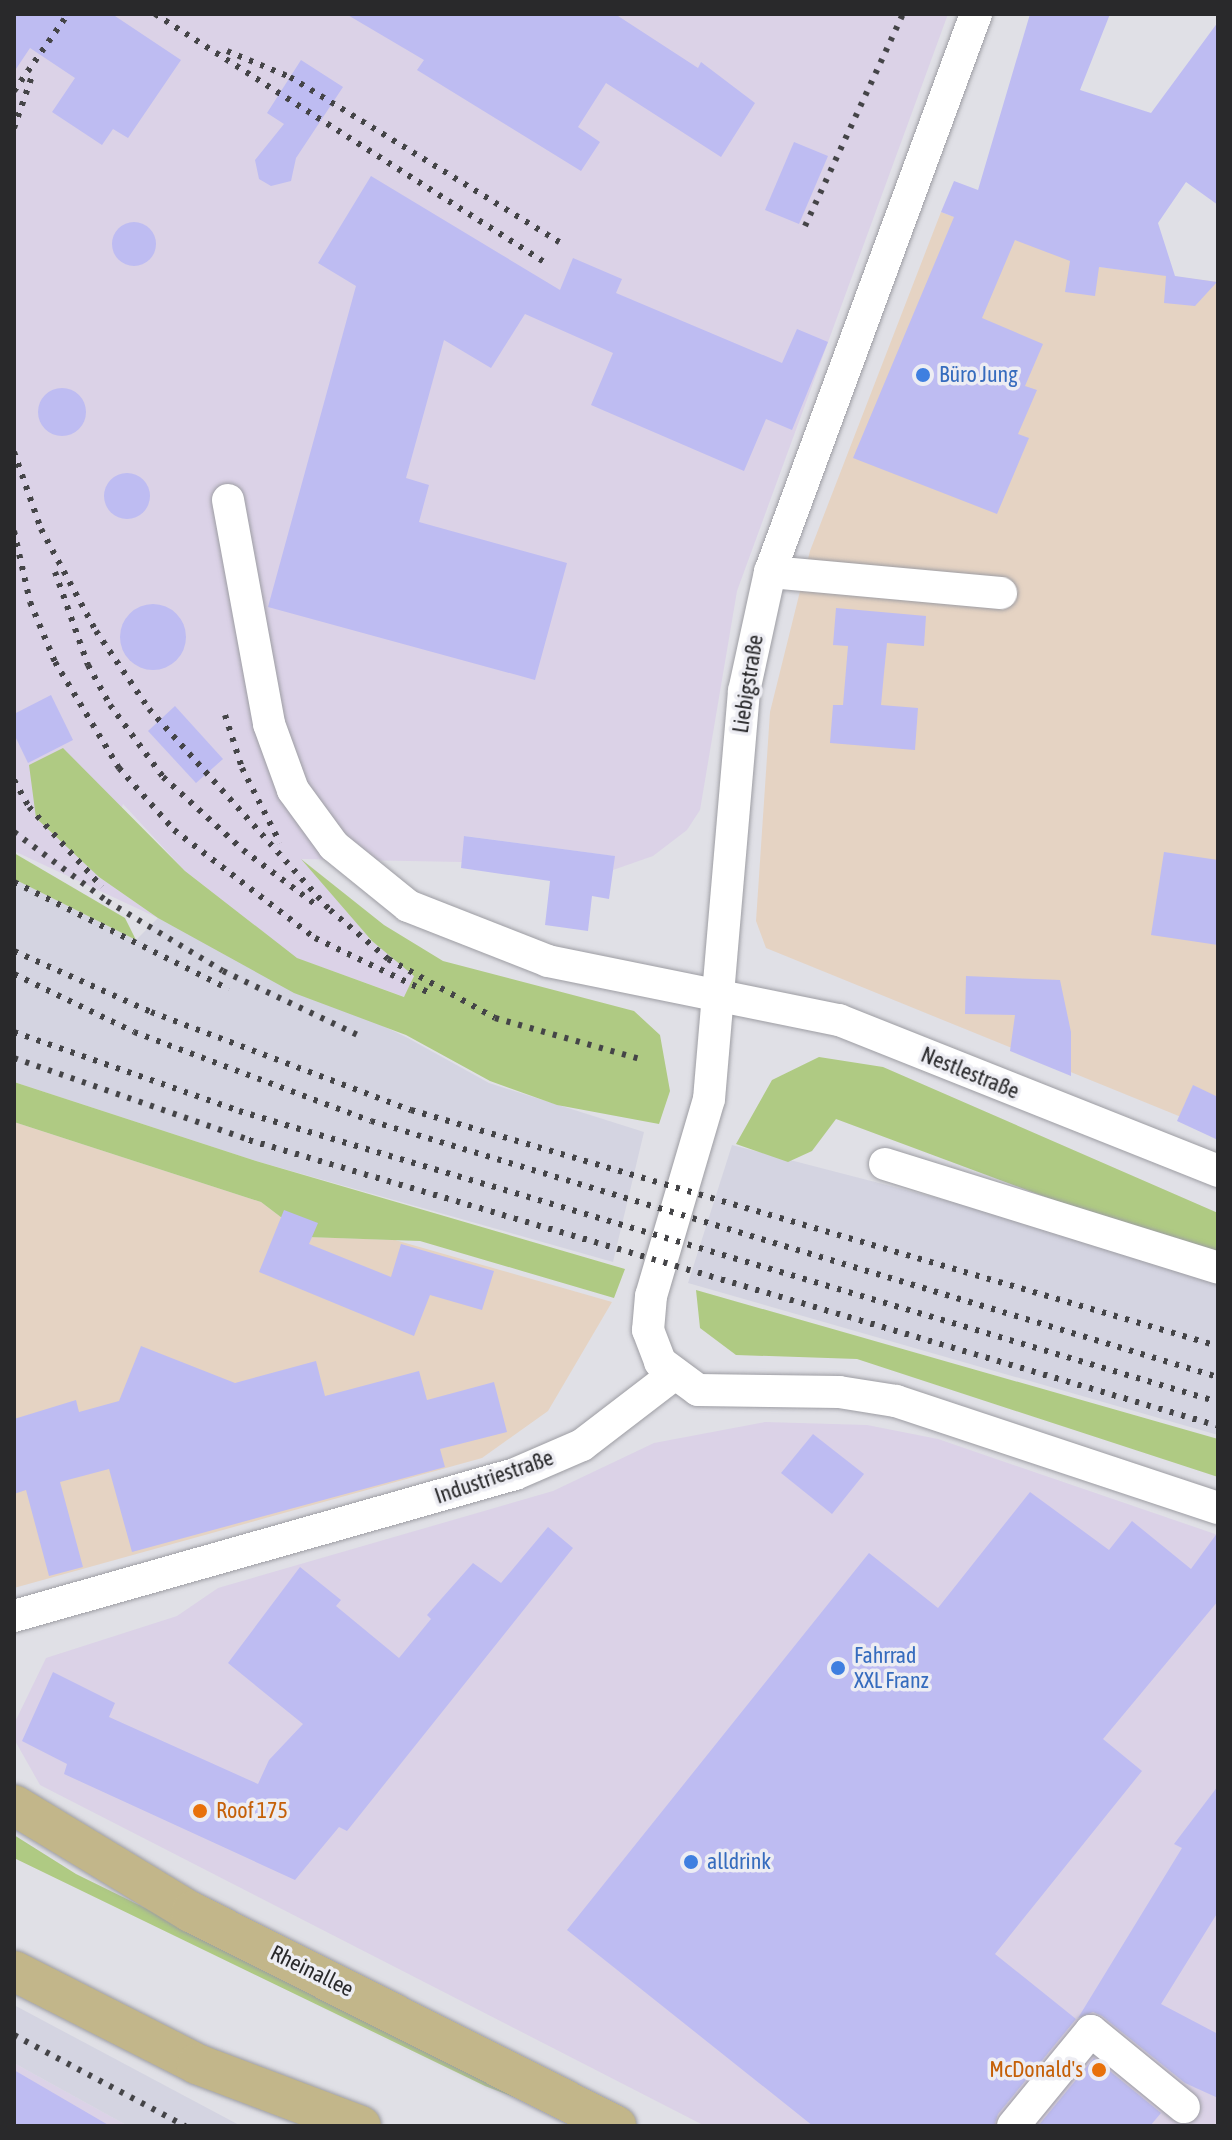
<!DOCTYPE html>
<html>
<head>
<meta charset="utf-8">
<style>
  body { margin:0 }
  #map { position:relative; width:1232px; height:2140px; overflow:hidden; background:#e0e0e6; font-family:"Asap Condensed",sans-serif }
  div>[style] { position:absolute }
  .commercial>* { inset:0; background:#e5d3c3 }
  .industrial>* { inset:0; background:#dbd2e7 }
  .built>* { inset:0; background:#d4d4e1 }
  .green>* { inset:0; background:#afca83 }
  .building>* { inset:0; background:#bebcf2 }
  .round { border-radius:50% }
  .roads { filter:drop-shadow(0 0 2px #9d9da3) drop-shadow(0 0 2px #9d9da3) }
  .minor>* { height:32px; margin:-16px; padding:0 16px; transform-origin:16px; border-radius:16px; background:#fff }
  .major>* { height:40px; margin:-20px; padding:0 20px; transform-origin:20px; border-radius:20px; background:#c2b68a }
  .rail>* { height:6px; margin-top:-3px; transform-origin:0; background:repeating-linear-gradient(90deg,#444447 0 4px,transparent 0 12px) }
  .dots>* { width:22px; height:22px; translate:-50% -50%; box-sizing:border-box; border:4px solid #ededf3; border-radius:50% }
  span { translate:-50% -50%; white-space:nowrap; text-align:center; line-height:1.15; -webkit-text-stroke:7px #ededf3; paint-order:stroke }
  .shop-label { font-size:22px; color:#366cbe }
  .left { translate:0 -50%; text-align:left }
  .street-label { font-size:22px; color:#29292b }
  .food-label { font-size:22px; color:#c56008 }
  .right { translate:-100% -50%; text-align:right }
  .frame { position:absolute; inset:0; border:16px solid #29292b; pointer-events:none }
</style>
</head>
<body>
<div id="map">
  <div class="commercial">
    <div style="clip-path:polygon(941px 212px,1084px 265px,1218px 282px,1218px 1132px,766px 948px,756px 921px,770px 712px,810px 551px)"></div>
    <div style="clip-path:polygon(14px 1122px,261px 1202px,307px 1237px,395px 1240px,612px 1302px,548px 1411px,482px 1458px,14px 1588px)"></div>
  </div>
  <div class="industrial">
    <div style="clip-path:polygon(14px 14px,948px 14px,737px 591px,700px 810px,687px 830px,653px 856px,613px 870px,614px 856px,465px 836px,462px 862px,302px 859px,372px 941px,414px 975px,405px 997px,296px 958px,185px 871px,123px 804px,99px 877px,158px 918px,14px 851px)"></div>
    <div style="clip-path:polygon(765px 1422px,867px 1425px,938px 1439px,1218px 1535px,1218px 2126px,705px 2126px,40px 1785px,14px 1739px,14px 1724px,46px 1658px,177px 1616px,218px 1588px,553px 1491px,654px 1443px)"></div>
    <div style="clip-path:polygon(14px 2063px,128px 2126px,14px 2126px)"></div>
  </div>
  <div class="built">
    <div style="clip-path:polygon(14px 879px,136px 940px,158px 918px,406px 1037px,489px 1083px,644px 1132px,613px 1262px,256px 1161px,14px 1082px)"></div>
    <div style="clip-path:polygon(732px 1145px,1118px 1245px,1218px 1280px,1218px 1435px,688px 1283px)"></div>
    <div style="clip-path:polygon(14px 2005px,241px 2126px,128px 2126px,14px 2063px)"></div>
  </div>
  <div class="green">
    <div style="clip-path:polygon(63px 748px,185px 871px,297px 958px,404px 997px,414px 976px,372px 941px,301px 859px,384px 925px,443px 961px,634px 1011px,660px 1035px,670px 1091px,659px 1124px,557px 1105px,490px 1081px,406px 1035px,294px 993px,158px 918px,99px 877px,36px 818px,29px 765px)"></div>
    <div style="clip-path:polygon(14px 853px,125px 918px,136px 940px,14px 879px)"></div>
    <div style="clip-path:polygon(819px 1057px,883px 1067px,1218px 1213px,1218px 1261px,836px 1119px,812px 1151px,788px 1162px,736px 1144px,772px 1080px)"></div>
    <div style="clip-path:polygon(14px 1082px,256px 1161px,625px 1269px,614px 1298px,420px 1241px,307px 1237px,261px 1202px,14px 1122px)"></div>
    <div style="clip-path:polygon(696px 1290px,1218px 1439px,1218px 1477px,857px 1359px,736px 1355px,700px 1328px)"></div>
    <div style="clip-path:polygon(14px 1835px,76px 1874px,578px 2121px,485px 2086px,14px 1858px)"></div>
  </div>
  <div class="building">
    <div style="clip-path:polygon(14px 14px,112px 14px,181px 60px,128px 138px,113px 129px,102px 145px,52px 112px,75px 78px,30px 48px,14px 72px)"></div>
    <div style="clip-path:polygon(346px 14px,615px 14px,698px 68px,701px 62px,755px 103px,721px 157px,606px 83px,578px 127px,600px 142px,581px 171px,417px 70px,424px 60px)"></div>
    <div style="clip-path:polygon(1030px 14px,1110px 14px,1080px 90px,1151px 113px,1218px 22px,1218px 205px,1186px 182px,1158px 223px,1175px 276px,1217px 282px,1195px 306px,1164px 303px,1166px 276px,1099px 267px,1095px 296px,1065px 292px,1070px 261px,1015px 240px,982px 318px,1043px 344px,1025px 386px,1037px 390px,1018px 434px,1029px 438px,997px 514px,853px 458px,954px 217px,941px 212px,954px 181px,978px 190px)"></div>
    <div style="clip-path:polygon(301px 60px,343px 87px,296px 158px,291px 181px,271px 186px,259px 179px,255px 160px,284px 124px,267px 113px)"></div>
    <div style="clip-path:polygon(794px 142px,828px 156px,799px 224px,765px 210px)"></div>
    <div style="clip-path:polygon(371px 176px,560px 290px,573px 258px,622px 279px,616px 293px,782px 363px,797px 329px,828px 342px,792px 430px,766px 419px,744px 471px,591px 405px,613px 353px,525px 314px,491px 368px,444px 340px,406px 478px,429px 485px,419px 522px,567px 563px,535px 680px,268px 607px,356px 286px,318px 263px)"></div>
    <div class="round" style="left:112px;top:222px;width:44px;height:44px"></div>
    <div class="round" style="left:38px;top:388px;width:48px;height:48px"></div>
    <div class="round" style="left:104px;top:473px;width:46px;height:46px"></div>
    <div class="round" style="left:120px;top:604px;width:66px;height:66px"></div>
    <div style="clip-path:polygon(836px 608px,926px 616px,924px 646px,887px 643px,884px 673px,881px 705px,918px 708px,915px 750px,830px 743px,833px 705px,843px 705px,848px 646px,833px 645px)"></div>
    <div style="clip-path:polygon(51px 695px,73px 740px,28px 763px,14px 734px,14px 714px)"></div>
    <div style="clip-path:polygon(175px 706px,223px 759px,196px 783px,148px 731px)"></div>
    <div style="clip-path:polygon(464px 836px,615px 856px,609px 899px,592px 896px,588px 931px,545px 925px,550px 881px,461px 868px)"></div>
    <div style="clip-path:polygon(1164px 852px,1218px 860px,1218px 945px,1151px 935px)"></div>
    <div style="clip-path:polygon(966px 976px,1060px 980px,1071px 1032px,1071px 1076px,1010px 1051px,1015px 1015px,965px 1014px)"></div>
    <div style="clip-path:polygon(1193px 1085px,1218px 1097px,1218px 1140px,1177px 1121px)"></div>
    <div style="clip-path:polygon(284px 1210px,318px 1223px,309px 1244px,391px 1277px,401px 1244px,494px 1271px,482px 1310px,430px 1295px,414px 1336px,259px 1272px)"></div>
    <div style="clip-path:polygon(141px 1346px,235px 1383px,316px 1361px,325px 1396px,419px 1371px,427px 1400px,494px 1382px,507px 1432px,440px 1449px,445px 1467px,132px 1552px,109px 1469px,60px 1482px,83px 1567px,49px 1576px,26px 1490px,14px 1494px,14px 1419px,76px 1400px,79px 1412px,119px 1401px)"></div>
    <div style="clip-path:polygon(813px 1434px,864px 1474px,832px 1514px,781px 1473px)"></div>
    <div style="clip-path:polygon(1030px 1492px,1109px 1550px,1132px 1521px,1191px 1569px,1218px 1532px,1218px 1601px,1103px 1739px,1142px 1771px,995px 1954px,1076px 2019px,998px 2114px,994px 2126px,813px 2126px,567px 1930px,869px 1553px,938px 1608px)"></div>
    <div style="clip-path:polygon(548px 1527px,573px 1548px,347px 1831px,339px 1827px,295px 1880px,64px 1774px,67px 1764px,22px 1741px,53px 1672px,115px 1703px,109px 1717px,258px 1784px,269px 1760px,303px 1724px,228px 1663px,300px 1567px,341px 1600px,336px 1606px,399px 1658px,431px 1619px,427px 1615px,473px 1563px,501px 1583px)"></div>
    <div style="clip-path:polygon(1218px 1786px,1218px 1912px,1161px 2004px,1218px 2034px,1218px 2098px,1185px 2083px,1102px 2016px,1093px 2012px,1078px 2018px,1182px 1848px,1174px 1844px)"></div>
    <div style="clip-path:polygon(1094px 2058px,1161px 2113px,1150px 2126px,1038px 2126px)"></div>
    <div style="clip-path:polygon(14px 2070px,110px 2126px,14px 2126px)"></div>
  </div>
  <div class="roads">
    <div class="minor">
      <div style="left:976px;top:14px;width:595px;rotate:110.26deg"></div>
      <div style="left:770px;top:572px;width:122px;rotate:102.3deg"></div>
      <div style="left:744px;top:691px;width:409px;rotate:94.9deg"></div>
      <div style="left:709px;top:1099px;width:205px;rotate:106.4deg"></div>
      <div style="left:651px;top:1296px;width:34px;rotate:95deg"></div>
      <div style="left:648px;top:1330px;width:34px;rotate:69deg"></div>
      <div style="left:660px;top:1362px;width:47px;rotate:36.4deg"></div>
      <div style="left:698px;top:1390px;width:141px;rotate:0.8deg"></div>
      <div style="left:839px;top:1392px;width:58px;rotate:9deg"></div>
      <div style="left:896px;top:1401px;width:339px;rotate:18.4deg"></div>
      <div style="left:228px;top:500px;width:228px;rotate:79.6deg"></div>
      <div style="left:269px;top:724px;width:70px;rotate:70deg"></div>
      <div style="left:293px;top:790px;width:69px;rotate:53.8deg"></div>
      <div style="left:334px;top:846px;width:95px;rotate:39deg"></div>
      <div style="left:408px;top:906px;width:150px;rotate:21.4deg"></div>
      <div style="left:548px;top:961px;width:297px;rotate:11.5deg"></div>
      <div style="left:839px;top:1020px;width:408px;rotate:21.7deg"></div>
      <div style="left:770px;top:572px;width:232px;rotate:5.2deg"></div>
      <div style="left:885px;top:1164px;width:349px;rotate:17.3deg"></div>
      <div style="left:14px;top:1616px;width:521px;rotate:-15.82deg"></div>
      <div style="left:515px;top:1474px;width:73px;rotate:-23.4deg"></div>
      <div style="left:582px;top:1445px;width:113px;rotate:-37.5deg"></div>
      <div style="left:1013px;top:2126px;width:123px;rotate:-50.6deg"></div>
      <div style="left:1091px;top:2031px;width:120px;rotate:39.3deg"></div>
    </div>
    <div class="major">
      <div style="left:14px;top:1805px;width:207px;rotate:31.2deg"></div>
      <div style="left:191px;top:1912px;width:476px;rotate:26.7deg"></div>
      <div style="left:14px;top:1971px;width:205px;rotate:26.9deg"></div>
      <div style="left:197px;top:2064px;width:175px;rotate:20.7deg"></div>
    </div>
  </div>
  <div class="rail">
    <div style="left:155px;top:14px;width:460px;rotate:32.5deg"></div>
    <div style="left:227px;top:51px;width:68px;rotate:22.4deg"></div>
    <div style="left:290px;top:77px;width:316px;rotate:31.5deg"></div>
    <div style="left:14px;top:91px;width:94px;rotate:-55deg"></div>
    <div style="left:14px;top:128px;width:55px;rotate:-70.9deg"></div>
    <div style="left:805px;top:226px;width:234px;rotate:-65.2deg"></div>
    <div style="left:14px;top:452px;width:82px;rotate:70.7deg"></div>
    <div style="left:41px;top:529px;width:116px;rotate:61.7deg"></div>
    <div style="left:96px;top:631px;width:94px;rotate:55.8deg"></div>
    <div style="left:149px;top:709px;width:270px;rotate:48deg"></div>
    <div style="left:330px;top:910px;width:76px;rotate:40.2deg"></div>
    <div style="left:388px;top:959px;width:122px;rotate:28.9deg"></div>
    <div style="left:495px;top:1018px;width:154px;rotate:15.8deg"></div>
    <div style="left:14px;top:531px;width:73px;rotate:77.3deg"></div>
    <div style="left:30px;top:602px;width:65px;rotate:67.4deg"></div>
    <div style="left:55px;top:662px;width:124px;rotate:58.9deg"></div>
    <div style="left:119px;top:768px;width:83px;rotate:48.4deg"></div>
    <div style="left:174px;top:830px;width:178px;rotate:37.5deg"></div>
    <div style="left:315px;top:938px;width:130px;rotate:25.6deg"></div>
    <div style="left:55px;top:572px;width:99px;rotate:70.5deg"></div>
    <div style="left:88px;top:665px;width:46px;rotate:61.2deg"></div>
    <div style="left:110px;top:705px;width:89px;rotate:53.6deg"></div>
    <div style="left:163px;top:777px;width:108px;rotate:42.4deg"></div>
    <div style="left:243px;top:850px;width:90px;rotate:36.9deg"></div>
    <div style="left:225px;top:715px;width:56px;rotate:72.2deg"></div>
    <div style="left:242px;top:768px;width:84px;rotate:63.1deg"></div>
    <div style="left:14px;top:780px;width:31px;rotate:61deg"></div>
    <div style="left:29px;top:807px;width:108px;rotate:47.6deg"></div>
    <div style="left:14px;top:832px;width:116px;rotate:36.6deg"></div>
    <div style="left:107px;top:901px;width:135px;rotate:31.1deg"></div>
    <div style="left:223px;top:971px;width:152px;rotate:25.4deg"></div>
    <div style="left:14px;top:882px;width:240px;rotate:26.5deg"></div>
    <div style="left:14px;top:951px;width:150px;rotate:24deg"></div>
    <div style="left:151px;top:1012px;width:278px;rotate:20.7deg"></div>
    <div style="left:411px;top:1110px;width:841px;rotate:16.3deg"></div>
    <div style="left:14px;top:974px;width:133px;rotate:25.8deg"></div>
    <div style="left:134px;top:1032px;width:253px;rotate:20.6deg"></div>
    <div style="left:371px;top:1121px;width:885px;rotate:16.82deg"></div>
    <div style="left:14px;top:1032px;width:238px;rotate:19.3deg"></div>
    <div style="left:239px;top:1111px;width:1021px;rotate:16.55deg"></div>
    <div style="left:14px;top:1058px;width:249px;rotate:19.2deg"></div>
    <div style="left:249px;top:1140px;width:1010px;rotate:16.44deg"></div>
    <div style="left:14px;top:2035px;width:194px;rotate:28deg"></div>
  </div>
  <div class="dots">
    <div style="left:923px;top:375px;background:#3f7fe0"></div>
    <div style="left:838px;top:1668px;background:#3f7fe0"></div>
    <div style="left:200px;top:1811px;background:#e8710a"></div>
    <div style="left:691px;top:1862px;background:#3f7fe0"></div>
    <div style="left:1099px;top:2070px;background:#e8710a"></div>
  </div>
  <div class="shop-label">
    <span class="left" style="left:939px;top:375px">Büro Jung</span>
    <span class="left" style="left:854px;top:1668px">Fahrrad<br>XXL Franz</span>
    <span class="left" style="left:707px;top:1862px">alldrink</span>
  </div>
  <div class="street-label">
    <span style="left:748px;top:684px;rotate:-81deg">Liebigstraße</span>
    <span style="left:970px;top:1073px;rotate:22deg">Nestlestraße</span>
    <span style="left:494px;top:1477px;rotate:-19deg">Industriestraße</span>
    <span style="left:312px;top:1971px;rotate:26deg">Rheinallee</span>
  </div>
  <div class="food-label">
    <span class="left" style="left:216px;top:1811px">Roof 175</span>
    <span class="right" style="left:1083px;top:2070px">McDonald's</span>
  </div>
  <div class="frame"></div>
</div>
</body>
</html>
